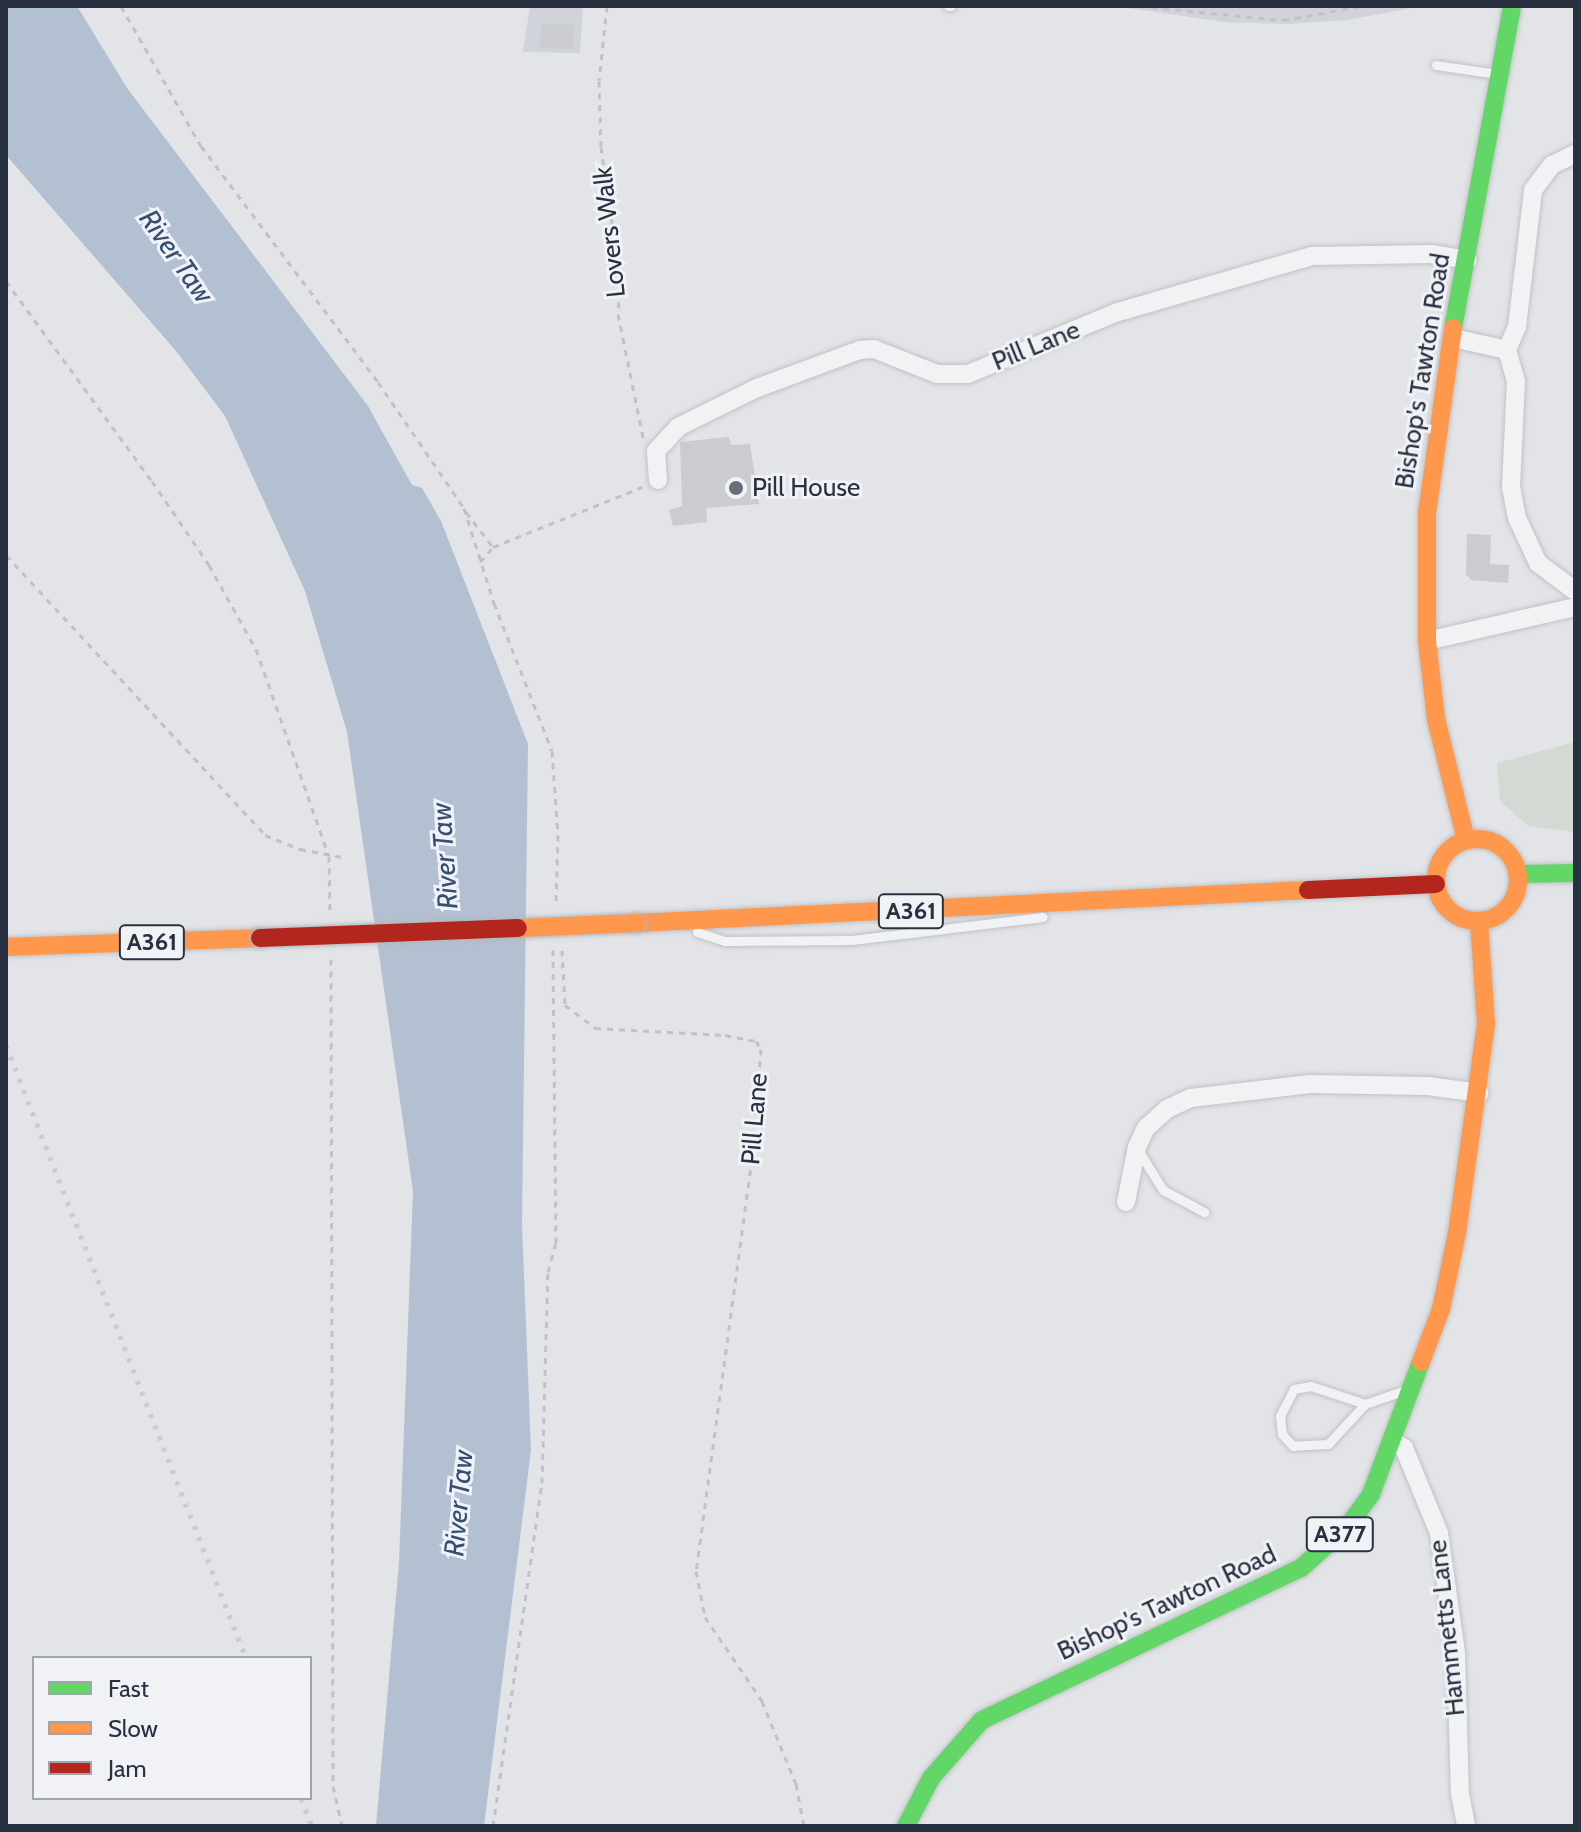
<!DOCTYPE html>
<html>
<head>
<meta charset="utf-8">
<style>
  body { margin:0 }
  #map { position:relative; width:1581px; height:1832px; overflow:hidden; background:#e2e4e7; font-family:Cabin,sans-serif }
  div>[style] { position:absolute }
  .built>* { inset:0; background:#d1d3da }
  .green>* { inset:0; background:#d2dad3 }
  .water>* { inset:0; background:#b2c0d1 }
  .building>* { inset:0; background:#cacccf }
  .path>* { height:3px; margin-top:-1.5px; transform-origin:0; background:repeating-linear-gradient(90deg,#c1c2c7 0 6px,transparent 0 12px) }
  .roads { filter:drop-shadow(0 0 2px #c0c2c5) drop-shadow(0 0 2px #c0c2c5) }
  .lane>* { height:9px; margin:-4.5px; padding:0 4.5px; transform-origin:4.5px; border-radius:4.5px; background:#f1f2f4 }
  .street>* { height:18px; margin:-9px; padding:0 9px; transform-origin:9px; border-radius:9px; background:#f1f2f4 }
  .fast>* { height:18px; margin:-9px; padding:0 9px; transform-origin:9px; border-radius:9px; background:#63d668 }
  .slow>* { height:18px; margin:-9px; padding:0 9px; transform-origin:9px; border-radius:9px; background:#ff974d }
  .slow>.ring { margin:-9px; padding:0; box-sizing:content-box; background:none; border:18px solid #ff974d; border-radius:50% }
  .jam>* { height:18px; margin:-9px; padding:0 9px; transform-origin:9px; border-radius:9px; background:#b3261e }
  .rail>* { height:5px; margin-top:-2.5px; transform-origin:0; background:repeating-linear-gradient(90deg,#cbcccf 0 4px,transparent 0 12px) }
  .bridges { filter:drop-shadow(0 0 2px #b4b7bc) drop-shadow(0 0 2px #b4b7bc) }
  .slow-bridge>* { height:18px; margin:-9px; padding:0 9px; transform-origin:9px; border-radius:9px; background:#ff974d }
  .jam-bridge>* { height:18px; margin:-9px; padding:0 9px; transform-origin:9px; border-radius:9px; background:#b3261e }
  .dots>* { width:22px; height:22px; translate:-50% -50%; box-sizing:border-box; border:4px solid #f0f2f6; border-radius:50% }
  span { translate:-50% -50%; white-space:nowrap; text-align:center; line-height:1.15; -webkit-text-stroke:6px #f0f2f6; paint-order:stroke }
  .shield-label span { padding:2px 6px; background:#f0f2f6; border:2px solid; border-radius:6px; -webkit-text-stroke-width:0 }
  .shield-label { font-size:24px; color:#293140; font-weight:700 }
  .street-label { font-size:26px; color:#293140 }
  .poi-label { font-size:26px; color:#293140 }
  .left { translate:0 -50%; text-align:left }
  .water-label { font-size:28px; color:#354e72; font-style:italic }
  .frame { position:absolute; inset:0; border:8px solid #293140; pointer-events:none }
  .legend { position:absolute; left:32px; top:1656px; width:280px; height:144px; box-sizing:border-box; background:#f0f2f6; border:2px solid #a0a5ad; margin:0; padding:10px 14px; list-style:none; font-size:24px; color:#293140 }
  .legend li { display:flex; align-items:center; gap:16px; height:40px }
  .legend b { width:40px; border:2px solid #a0a5ad }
</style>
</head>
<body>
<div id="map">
  <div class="built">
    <div style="clip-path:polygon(530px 6px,583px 6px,580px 53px,523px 52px)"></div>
    <div style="clip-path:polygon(1114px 6px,1423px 6px,1347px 20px,1288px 24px,1224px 22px)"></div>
  </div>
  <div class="green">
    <div style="clip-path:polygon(1575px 742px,1575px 832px,1528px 826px,1500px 801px,1497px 763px)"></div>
  </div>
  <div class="water">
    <div style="clip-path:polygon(6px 6px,77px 6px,127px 88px,368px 406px,412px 485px,422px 488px,441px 521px,528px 744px,522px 1224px,531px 1450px,484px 1826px,376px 1826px,399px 1563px,413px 1191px,347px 732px,305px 591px,225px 416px,176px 351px,6px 155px)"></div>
  </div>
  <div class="building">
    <div style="clip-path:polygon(541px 24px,574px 25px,573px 49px,540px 48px)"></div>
    <div style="clip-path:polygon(729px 437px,731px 445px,750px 444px,759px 504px,706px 508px,707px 522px,673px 526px,669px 510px,682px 506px,680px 442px)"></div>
    <div style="clip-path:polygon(1467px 534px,1491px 535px,1490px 564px,1509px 565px,1508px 583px,1471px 580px,1466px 574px)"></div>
  </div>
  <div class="path">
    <div style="left:121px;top:6px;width:161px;rotate:60.3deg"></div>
    <div style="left:201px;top:146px;width:295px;rotate:53.1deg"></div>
    <div style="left:378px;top:382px;width:153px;rotate:55.7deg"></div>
    <div style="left:464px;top:508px;width:100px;rotate:72.5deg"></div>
    <div style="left:494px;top:603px;width:159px;rotate:68.6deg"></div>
    <div style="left:552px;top:751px;width:84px;rotate:85.9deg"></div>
    <div style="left:558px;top:835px;width:68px;rotate:91.7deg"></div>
    <div style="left:607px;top:6px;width:75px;rotate:96.1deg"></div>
    <div style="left:599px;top:81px;width:66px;rotate:88.3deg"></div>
    <div style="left:601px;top:147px;width:132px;rotate:81.7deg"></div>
    <div style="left:620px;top:278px;width:36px;rotate:93deg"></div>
    <div style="left:618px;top:314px;width:126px;rotate:78.5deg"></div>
    <div style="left:1139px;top:6px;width:145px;rotate:5.6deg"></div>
    <div style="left:1283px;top:20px;width:80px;rotate:-10deg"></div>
    <div style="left:6px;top:281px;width:248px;rotate:53.9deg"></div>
    <div style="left:152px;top:481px;width:102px;rotate:55.8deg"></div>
    <div style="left:209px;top:565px;width:96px;rotate:60.8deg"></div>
    <div style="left:256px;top:649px;width:219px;rotate:70.6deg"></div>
    <div style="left:329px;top:856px;width:55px;rotate:89deg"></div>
    <div style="left:466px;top:512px;width:44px;rotate:52.4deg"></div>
    <div style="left:6px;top:555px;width:381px;rotate:47.2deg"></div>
    <div style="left:265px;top:835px;width:38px;rotate:22deg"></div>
    <div style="left:300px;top:849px;width:43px;rotate:10.8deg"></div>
    <div style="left:480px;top:562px;width:20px;rotate:-49deg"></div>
    <div style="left:493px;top:547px;width:161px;rotate:-21.9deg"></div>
    <div style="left:562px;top:950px;width:55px;rotate:86.9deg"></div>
    <div style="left:565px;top:1005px;width:38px;rotate:37deg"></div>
    <div style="left:595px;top:1028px;width:130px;rotate:3.1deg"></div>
    <div style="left:725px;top:1035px;width:32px;rotate:11deg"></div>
    <div style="left:756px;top:1041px;width:9px;rotate:58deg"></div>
    <div style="left:761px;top:1049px;width:109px;rotate:94.7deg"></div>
    <div style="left:752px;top:1158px;width:417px;rotate:97.7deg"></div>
    <div style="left:696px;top:1571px;width:47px;rotate:78.9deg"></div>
    <div style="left:705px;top:1617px;width:102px;rotate:55.8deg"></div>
    <div style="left:762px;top:1701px;width:90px;rotate:67.7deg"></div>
    <div style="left:796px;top:1784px;width:43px;rotate:79.2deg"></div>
    <div style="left:331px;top:959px;width:827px;rotate:89.86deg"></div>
    <div style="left:333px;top:1786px;width:41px;rotate:77.3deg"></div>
    <div style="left:493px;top:1826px;width:346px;rotate:-81.9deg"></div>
    <div style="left:542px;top:1483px;width:211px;rotate:-88.4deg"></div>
    <div style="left:548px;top:1272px;width:30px;rotate:-75deg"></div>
    <div style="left:556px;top:1243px;width:293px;rotate:-90.6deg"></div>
  </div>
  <div class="roads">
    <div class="lane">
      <div style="left:948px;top:6px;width:3px"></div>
      <div style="left:1436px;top:65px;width:63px;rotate:8.3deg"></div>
      <div style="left:697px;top:932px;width:29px;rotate:18deg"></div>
      <div style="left:725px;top:941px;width:127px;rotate:-0.5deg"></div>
      <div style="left:852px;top:940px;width:192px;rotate:-6.9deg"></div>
      <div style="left:1138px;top:1150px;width:47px;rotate:58deg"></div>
      <div style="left:1163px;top:1190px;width:47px;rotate:28.2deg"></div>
      <div style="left:1365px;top:1404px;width:54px;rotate:132.8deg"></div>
      <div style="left:1328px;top:1444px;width:35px;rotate:177deg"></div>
      <div style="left:1293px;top:1446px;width:16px;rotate:-133deg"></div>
      <div style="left:1282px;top:1434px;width:18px;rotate:-96deg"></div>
      <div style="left:1280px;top:1416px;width:30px;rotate:-63deg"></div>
      <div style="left:1294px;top:1389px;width:17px;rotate:-10deg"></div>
      <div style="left:1311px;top:1386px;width:57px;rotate:18.4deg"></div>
      <div style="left:1365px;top:1404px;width:39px;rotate:-19deg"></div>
    </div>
    <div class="street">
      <div style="left:1453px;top:338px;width:55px;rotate:12.5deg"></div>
      <div style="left:1507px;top:350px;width:32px;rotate:74deg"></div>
      <div style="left:1516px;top:381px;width:106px;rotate:92.7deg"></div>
      <div style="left:1511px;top:487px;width:32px;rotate:79deg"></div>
      <div style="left:1517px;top:518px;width:50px;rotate:65deg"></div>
      <div style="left:1538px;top:563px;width:46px;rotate:37.1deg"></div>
      <div style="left:1507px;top:350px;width:25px;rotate:-67deg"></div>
      <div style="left:1517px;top:327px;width:138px;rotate:-83.3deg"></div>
      <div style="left:1533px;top:190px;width:31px;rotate:-53deg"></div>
      <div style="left:1552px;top:165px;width:25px;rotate:-26deg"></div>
      <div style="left:658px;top:480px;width:29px;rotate:-94deg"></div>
      <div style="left:656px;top:451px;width:33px;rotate:-47deg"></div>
      <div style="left:678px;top:427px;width:88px;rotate:-26.3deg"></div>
      <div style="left:757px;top:388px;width:110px;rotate:-20.3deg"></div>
      <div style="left:860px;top:350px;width:14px;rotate:-4deg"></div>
      <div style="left:874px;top:349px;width:68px;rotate:21.6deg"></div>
      <div style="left:937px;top:374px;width:31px"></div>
      <div style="left:968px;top:374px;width:162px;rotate:-22.5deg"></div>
      <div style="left:1118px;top:312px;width:202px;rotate:-16.1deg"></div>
      <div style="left:1312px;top:256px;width:119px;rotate:-1deg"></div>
      <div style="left:1431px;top:254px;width:37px;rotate:9deg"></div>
      <div style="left:1427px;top:641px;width:152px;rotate:-12.9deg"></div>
      <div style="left:1126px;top:1202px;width:56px;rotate:-78.7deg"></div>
      <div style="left:1137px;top:1147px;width:21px;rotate:-65deg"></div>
      <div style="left:1146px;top:1128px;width:28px;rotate:-42deg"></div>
      <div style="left:1167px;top:1109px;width:26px;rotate:-25deg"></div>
      <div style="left:1191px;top:1098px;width:120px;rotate:-6.7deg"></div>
      <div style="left:1310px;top:1084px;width:118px;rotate:1deg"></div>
      <div style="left:1428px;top:1086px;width:52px;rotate:7.7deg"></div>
      <div style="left:1394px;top:1442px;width:12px;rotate:31deg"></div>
      <div style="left:1404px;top:1448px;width:92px;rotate:67.6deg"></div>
      <div style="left:1439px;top:1533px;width:121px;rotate:81.9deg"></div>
      <div style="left:1456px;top:1653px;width:141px;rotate:88.4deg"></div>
      <div style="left:1460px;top:1794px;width:33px;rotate:79deg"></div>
    </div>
    <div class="fast">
      <div style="left:1453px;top:328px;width:327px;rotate:-79.6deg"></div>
      <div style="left:1518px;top:874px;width:57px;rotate:-1deg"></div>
      <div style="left:906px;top:1826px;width:54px;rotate:-62.5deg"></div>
      <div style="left:931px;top:1778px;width:77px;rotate:-48.7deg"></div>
      <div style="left:982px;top:1720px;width:353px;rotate:-25.5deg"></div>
      <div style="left:1301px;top:1568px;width:63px;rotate:-41.8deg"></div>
      <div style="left:1348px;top:1526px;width:39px;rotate:-54deg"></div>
      <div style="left:1371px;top:1494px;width:141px;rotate:-69.3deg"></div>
    </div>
    <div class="slow">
      <div style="left:1453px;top:328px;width:187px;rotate:98deg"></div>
      <div style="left:1427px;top:513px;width:128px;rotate:90deg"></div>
      <div style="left:1427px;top:641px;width:79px;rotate:83.4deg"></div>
      <div style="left:1436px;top:719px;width:125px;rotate:76.1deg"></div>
      <div class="ring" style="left:1436px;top:839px;width:64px;height:64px"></div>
      <div style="left:637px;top:923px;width:672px;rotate:-2.82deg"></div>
      <div style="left:6px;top:947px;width:254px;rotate:-2deg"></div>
      <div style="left:1421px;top:1362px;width:57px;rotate:-69.3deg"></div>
      <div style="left:1441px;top:1309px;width:78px;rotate:-78.1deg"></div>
      <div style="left:1457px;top:1233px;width:211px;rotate:-82.1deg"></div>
      <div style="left:1486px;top:1024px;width:103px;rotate:-93.9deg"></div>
    </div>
    <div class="jam">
      <div style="left:1308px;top:890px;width:128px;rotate:-2.7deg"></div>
    </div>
  </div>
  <div class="rail">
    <div style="left:6px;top:1045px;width:658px;rotate:68.62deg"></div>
    <div style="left:301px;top:1798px;width:30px;rotate:69deg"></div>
  </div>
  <div class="bridges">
    <div class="slow-bridge">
      <div style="left:518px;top:928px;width:119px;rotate:-2.4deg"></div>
    </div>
    <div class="jam-bridge">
      <div style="left:260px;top:938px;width:258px;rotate:-2.2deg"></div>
    </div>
  </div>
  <div class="dots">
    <div style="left:736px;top:488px;background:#6a707a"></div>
  </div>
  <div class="shield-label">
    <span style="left:911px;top:911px">A361</span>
    <span style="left:152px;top:942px">A361</span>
    <span style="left:1340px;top:1534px">A377</span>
  </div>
  <div class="street-label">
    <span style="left:610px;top:232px;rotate:-96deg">Lovers Walk</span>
    <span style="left:1036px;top:346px;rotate:-22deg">Pill Lane</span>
    <span style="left:1423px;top:371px;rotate:-81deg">Bishop's Tawton Road</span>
    <span style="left:755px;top:1119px;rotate:-85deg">Pill Lane</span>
    <span style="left:1167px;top:1603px;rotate:-25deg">Bishop's Tawton Road</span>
    <span style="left:1447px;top:1628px;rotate:-96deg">Hammetts Lane</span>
  </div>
  <div class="poi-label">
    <span class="left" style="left:752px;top:488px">Pill House</span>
  </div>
  <div class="water-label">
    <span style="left:177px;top:256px;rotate:55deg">River Taw</span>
    <span style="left:444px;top:856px;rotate:-94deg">River Taw</span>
    <span style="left:458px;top:1503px;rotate:-85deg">River Taw</span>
  </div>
  <div class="frame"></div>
  <ul class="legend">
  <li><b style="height:10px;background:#63d668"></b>Fast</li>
  <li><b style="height:10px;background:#ff974d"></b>Slow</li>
  <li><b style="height:10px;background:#b3261e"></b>Jam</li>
  </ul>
</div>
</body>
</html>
